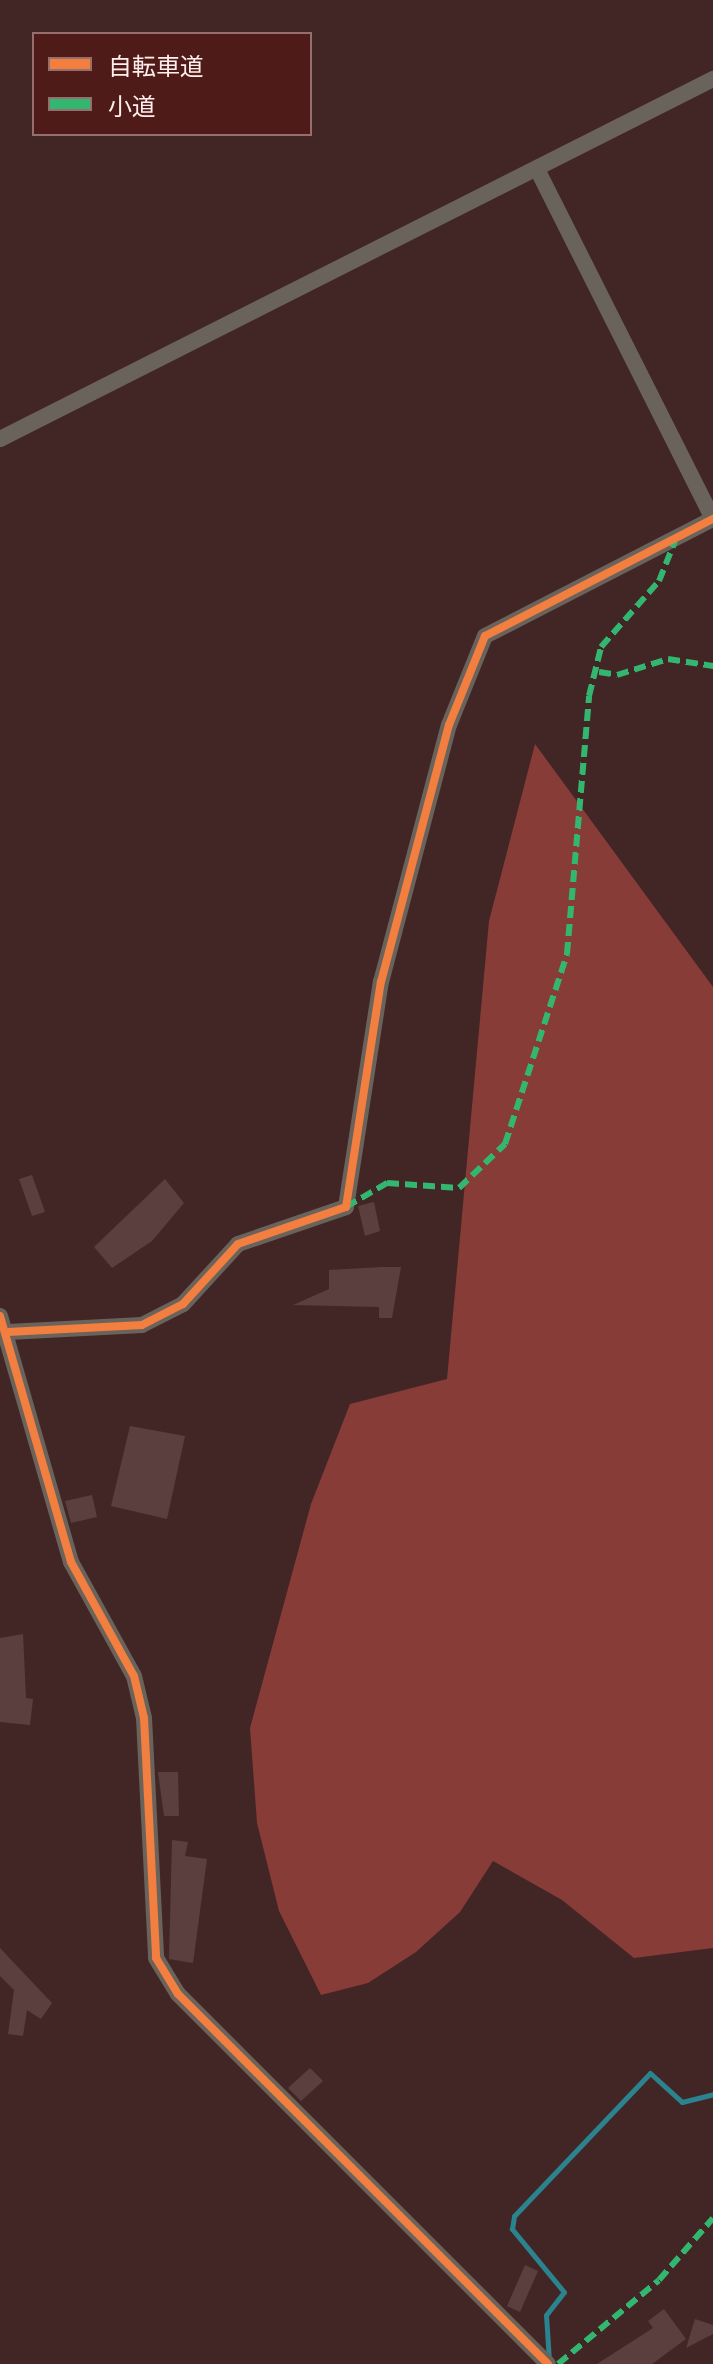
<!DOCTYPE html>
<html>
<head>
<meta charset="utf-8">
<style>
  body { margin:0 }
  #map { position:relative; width:713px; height:2364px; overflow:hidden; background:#422625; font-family:"IBM Plex Sans","Noto Sans JP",sans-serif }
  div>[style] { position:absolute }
  .forest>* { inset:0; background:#873c37 }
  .stream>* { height:5px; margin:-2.5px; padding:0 2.5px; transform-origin:2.5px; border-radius:2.5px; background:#2a838e }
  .building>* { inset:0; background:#5b3f3f }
  .minor>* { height:16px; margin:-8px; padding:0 8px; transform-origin:8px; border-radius:8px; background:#6a635c }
  .quiet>* { height:6px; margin-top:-3px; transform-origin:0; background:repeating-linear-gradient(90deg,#33b770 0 12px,transparent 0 18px) }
  .cycleway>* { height:8px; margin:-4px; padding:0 4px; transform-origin:4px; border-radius:4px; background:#f27e40 }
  span { translate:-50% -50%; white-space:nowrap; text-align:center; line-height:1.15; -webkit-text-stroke:7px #4f1b18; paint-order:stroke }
  .legend { position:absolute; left:32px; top:32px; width:280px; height:104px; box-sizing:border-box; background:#4f1b18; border:2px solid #956f6d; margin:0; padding:10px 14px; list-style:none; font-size:24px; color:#fdeeec }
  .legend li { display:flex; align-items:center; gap:16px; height:40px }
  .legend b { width:40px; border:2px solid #956f6d }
</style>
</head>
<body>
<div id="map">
  <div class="forest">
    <div style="clip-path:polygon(535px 744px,713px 987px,713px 1948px,634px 1958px,562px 1900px,493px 1861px,460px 1912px,416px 1952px,368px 1983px,321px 1995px,279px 1911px,257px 1823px,250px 1728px,311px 1504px,350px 1404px,447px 1379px,489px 921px)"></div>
  </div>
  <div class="stream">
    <div style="left:549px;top:2361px;width:46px;rotate:-93.7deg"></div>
    <div style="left:546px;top:2315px;width:29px;rotate:-52deg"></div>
    <div style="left:564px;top:2292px;width:82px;rotate:-129.5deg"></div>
    <div style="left:512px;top:2229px;width:13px;rotate:-81deg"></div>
    <div style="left:514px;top:2216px;width:197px;rotate:-46.4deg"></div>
    <div style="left:650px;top:2073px;width:43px;rotate:42.2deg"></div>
    <div style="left:682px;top:2102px;width:32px;rotate:-14deg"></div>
  </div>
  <div class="building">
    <div style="clip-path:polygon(32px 1175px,45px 1212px,32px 1216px,19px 1179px)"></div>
    <div style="clip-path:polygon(165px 1179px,184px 1203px,152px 1241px,112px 1268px,94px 1247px)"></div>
    <div style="clip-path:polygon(374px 1202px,380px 1231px,365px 1236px,358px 1206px)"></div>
    <div style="clip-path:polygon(382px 1267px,401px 1267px,392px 1318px,379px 1318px,379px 1307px,293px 1305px,329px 1289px,329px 1270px)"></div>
    <div style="clip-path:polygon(130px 1426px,185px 1436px,167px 1519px,111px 1506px)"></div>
    <div style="clip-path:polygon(92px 1495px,97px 1517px,71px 1523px,65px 1501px)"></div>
    <div style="clip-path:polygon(23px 1634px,26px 1698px,33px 1699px,30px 1725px,0 1722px,0 1638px)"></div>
    <div style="clip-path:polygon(158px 1772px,178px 1772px,179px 1816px,164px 1816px)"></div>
    <div style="clip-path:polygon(172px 1840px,188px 1842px,185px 1856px,207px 1859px,193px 1963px,169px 1959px)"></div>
    <div style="clip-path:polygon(0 1948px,52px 2003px,41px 2019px,27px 2010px,23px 2036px,8px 2034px,14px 1990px,0 1976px)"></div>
    <div style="clip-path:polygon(310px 2068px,323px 2081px,301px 2101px,288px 2088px)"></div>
    <div style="clip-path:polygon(525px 2265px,538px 2271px,520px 2312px,507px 2306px)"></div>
    <div style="clip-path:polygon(664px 2309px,686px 2339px,652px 2364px,597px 2364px,653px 2328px,648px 2321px)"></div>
    <div style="clip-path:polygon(695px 2319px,713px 2325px,713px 2334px,686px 2348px)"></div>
  </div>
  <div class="minor">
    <div style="left:537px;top:169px;width:392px;rotate:63.3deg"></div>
    <div style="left:0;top:439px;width:799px;rotate:-26.79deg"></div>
    <div style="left:0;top:1316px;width:256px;rotate:73.9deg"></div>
    <div style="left:71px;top:1562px;width:130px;rotate:61.1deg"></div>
    <div style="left:134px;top:1676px;width:43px;rotate:76.6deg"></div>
    <div style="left:144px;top:1718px;width:240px;rotate:87.1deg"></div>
    <div style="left:156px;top:1958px;width:42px;rotate:58.6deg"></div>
    <div style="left:178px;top:1994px;width:523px;rotate:45deg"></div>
    <div style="left:8px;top:1332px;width:134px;rotate:-3deg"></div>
    <div style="left:142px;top:1325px;width:46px;rotate:-27.1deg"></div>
    <div style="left:183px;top:1304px;width:81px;rotate:-47.5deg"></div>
    <div style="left:238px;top:1244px;width:114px;rotate:-18.9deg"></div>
    <div style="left:346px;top:1207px;width:228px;rotate:-81.2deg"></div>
    <div style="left:381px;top:982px;width:266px;rotate:-75.2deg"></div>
    <div style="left:449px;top:725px;width:96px;rotate:-68deg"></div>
    <div style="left:485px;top:636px;width:256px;rotate:-27.2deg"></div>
  </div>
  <div class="quiet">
    <div style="left:599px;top:672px;width:18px;rotate:9deg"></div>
    <div style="left:617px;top:675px;width:53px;rotate:-17.4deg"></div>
    <div style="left:668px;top:659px;width:46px;rotate:8.8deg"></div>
    <div style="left:346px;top:1207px;width:48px;rotate:-30.3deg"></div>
    <div style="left:387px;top:1183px;width:72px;rotate:4deg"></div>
    <div style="left:459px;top:1188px;width:64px;rotate:-43.7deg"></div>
    <div style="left:505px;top:1144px;width:200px;rotate:-71.9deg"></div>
    <div style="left:567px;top:954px;width:259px;rotate:-85.1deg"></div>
    <div style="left:589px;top:696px;width:50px;rotate:-76.2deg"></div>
    <div style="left:601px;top:647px;width:88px;rotate:-48.7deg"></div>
    <div style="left:659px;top:581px;width:43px;rotate:-68.2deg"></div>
    <div style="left:558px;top:2364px;width:131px;rotate:-39.7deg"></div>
    <div style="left:659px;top:2280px;width:82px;rotate:-48.9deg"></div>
  </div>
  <div class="cycleway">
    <div style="left:0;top:1316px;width:256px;rotate:73.9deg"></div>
    <div style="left:71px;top:1562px;width:130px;rotate:61.1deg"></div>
    <div style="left:134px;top:1676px;width:43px;rotate:76.6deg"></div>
    <div style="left:144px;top:1718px;width:240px;rotate:87.1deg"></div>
    <div style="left:156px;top:1958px;width:42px;rotate:58.6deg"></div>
    <div style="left:178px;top:1994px;width:523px;rotate:45deg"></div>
    <div style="left:8px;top:1332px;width:134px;rotate:-3deg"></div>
    <div style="left:142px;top:1325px;width:46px;rotate:-27.1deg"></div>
    <div style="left:183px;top:1304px;width:81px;rotate:-47.5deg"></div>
    <div style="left:238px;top:1244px;width:114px;rotate:-18.9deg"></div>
    <div style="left:346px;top:1207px;width:228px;rotate:-81.2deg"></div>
    <div style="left:381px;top:982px;width:266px;rotate:-75.2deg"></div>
    <div style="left:449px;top:725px;width:96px;rotate:-68deg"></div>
    <div style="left:485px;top:636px;width:256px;rotate:-27.2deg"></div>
  </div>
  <ul class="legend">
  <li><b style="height:10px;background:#f27e40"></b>自転車道</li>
  <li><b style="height:10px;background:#33b770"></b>小道</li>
  </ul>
</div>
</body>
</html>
